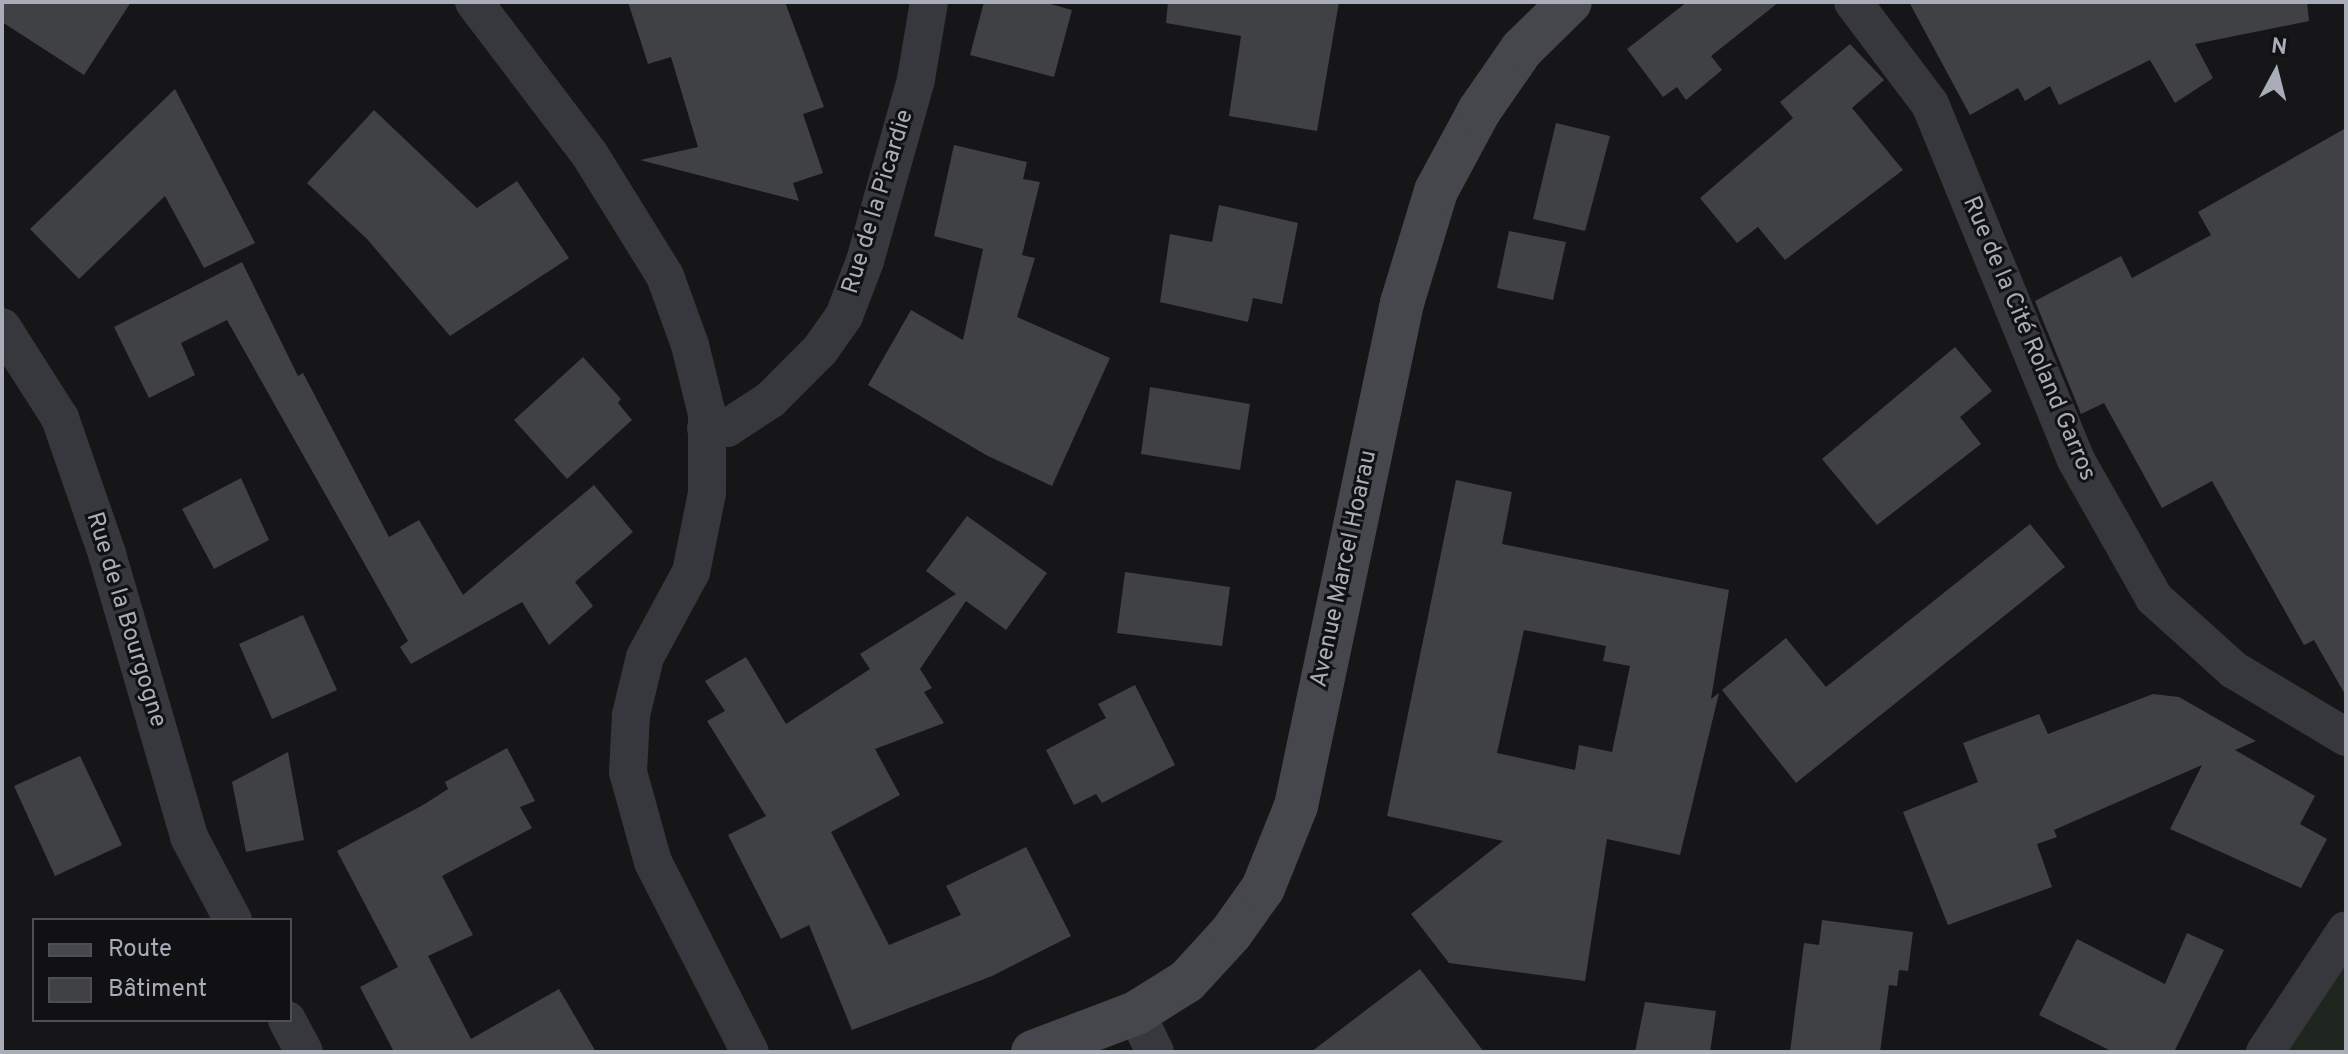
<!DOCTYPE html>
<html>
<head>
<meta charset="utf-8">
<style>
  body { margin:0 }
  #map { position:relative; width:2348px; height:1054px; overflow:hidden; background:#161618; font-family:Overpass,sans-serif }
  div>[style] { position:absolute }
  .green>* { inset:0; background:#1e261f }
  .building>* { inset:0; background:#404145 }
  .street>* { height:38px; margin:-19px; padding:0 19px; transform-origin:19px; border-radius:19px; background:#37383d }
  .secondary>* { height:44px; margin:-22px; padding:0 22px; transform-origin:22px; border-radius:22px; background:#45474d }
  span { translate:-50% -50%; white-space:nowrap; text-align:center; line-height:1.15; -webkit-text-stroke:6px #111113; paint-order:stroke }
  .street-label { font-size:24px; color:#a8adb8 }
  .frame { position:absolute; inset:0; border:4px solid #a8adb8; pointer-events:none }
  .legend { position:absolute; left:32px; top:918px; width:260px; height:104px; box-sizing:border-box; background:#111113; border:2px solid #4d4f55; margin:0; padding:10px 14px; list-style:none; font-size:24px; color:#a8adb8 }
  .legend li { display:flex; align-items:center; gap:16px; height:40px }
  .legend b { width:40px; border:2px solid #4d4f55 }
  .north { position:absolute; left:2236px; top:32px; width:80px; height:80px; -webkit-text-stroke:6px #111113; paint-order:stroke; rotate:7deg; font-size:22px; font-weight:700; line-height:32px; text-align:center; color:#a8adb8 }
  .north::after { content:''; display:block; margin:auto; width:28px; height:36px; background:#a8adb8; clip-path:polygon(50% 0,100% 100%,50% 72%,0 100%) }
</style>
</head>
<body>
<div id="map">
  <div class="green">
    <div style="clip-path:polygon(2346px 958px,2346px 1052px,2279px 1052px)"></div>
  </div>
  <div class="building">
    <div style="clip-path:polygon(2px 2px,131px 2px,84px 75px,2px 22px)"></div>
    <div style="clip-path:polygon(628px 2px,785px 2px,824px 107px,803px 114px,823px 173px,793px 183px,799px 201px,640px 160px,698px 147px,671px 57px,648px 64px)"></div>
    <div style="clip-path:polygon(984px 2px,1043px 2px,1072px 10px,1054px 77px,970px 55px)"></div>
    <div style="clip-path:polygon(1168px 2px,1339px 2px,1317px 131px,1229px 116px,1241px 36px,1166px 23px)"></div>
    <div style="clip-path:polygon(1687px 2px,1779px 2px,1711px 56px,1722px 70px,1686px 100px,1677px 87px,1663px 97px,1627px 49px)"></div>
    <div style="clip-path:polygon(1909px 2px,2307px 2px,2309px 21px,2195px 44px,2213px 78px,2175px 103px,2150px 60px,2059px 105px,2050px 86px,2025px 101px,2018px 88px,1970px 115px)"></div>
    <div style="clip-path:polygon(1850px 44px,1884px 80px,1852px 108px,1903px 170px,1785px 260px,1758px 227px,1737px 243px,1700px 198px,1793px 118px,1780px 102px)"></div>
    <div style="clip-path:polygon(175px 89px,255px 243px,204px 268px,165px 196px,79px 279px,30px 229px)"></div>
    <div style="clip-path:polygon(374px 110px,477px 208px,517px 181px,569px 258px,450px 336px,367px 239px,307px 183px)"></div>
    <div style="clip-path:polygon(1556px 123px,1610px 136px,1585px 231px,1533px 219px)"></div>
    <div style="clip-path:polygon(2346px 128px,2346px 696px,2314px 640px,2304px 645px,2212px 481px,2162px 508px,2104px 403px,2081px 414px,2035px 301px,2121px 256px,2132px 278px,2211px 235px,2198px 212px)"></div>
    <div style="clip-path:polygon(954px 145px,1027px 162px,1023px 179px,1040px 182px,1022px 255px,1035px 258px,1017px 317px,1110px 358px,1052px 486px,986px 455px,868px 385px,911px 310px,963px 340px,983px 249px,934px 236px)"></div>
    <div style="clip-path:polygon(1219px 205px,1298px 223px,1282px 304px,1253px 298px,1248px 322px,1160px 302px,1170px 234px,1212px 242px)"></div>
    <div style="clip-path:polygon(1509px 231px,1566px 242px,1553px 300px,1497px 288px)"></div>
    <div style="clip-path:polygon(242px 262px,298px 376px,303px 373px,389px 537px,419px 520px,463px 595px,594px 485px,633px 532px,575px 582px,593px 606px,549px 645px,522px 602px,411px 664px,400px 647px,408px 641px,227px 320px,181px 343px,195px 375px,149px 398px,114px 327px)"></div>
    <div style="clip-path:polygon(1955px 347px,1992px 391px,1960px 417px,1981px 444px,1877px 525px,1822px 459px)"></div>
    <div style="clip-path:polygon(583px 357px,621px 399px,618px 403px,632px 420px,567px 479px,514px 420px)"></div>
    <div style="clip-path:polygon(1150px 387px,1250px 404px,1240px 470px,1141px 454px)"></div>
    <div style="clip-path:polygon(241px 478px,269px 540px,214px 569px,182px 509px)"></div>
    <div style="clip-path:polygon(evenodd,1456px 480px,1512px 492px,1502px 544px,1729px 590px,1711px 699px,1719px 693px,1680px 855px,1607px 839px,1585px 981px,1449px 963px,1411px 914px,1503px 841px,1387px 816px,1456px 480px,1524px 630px,1606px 646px,1603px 661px,1630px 666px,1612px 752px,1579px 745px,1575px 770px,1497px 753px,1524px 630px)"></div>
    <div style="clip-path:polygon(967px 516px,1047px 573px,1006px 630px,966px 601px,920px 669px,932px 688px,924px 692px,944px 723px,875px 749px,900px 795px,831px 832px,889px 945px,961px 915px,946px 886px,1026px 847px,1071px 936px,992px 976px,852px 1030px,809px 925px,781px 939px,728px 835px,766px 816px,707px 721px,725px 711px,705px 681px,746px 657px,786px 724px,870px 669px,860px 654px,956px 594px,926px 571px)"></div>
    <div style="clip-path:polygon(2030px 524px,2065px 567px,1796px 783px,1722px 690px,1786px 638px,1826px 687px)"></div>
    <div style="clip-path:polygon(1125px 572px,1230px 587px,1222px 646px,1117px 633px)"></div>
    <div style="clip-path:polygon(303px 615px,337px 690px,272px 719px,239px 644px)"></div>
    <div style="clip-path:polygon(1135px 685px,1175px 765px,1102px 803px,1096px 794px,1074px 805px,1046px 750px,1106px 718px,1098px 704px)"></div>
    <div style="clip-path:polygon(2153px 694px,2179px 697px,2256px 741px,2235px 750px,2315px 796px,2300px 824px,2327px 839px,2301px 888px,2170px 829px,2202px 765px,2054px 830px,2057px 837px,2037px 844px,2052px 887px,1948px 925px,1903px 812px,1978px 782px,1963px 743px,2039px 714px,2048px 734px)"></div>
    <div style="clip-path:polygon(507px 748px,535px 801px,520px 807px,532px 828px,442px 876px,473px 935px,428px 956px,471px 1039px,559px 989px,596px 1052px,394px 1052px,360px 987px,398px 967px,337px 851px,423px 805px,448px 789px,445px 782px)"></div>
    <div style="clip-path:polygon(288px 752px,304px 840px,246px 852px,232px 782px)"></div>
    <div style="clip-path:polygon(80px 756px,122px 845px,55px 876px,14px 786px)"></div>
    <div style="clip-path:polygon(1822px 920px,1913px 932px,1908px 971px,1899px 970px,1897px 986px,1889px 985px,1880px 1052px,1790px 1052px,1804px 943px,1819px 945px)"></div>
    <div style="clip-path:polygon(2187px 933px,2224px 950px,2174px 1052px,2113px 1052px,2039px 1015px,2077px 939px,2165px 984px)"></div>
    <div style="clip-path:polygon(1420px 969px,1484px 1052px,1311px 1052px)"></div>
    <div style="clip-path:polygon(1645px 1002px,1716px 1011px,1710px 1052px,1635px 1052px)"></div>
  </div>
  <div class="street">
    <div style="left:474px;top:2px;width:192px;rotate:52.8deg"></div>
    <div style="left:590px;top:155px;width:142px;rotate:58.2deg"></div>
    <div style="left:665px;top:276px;width:73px;rotate:70.1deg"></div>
    <div style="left:690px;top:345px;width:71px;rotate:76.2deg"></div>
    <div style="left:707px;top:414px;width:79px;rotate:90deg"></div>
    <div style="left:707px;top:493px;width:81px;rotate:101.4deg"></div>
    <div style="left:691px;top:572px;width:97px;rotate:118.4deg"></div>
    <div style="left:645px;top:657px;width:60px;rotate:103.6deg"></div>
    <div style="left:631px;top:715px;width:57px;rotate:93deg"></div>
    <div style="left:628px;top:772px;width:93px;rotate:74.5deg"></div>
    <div style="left:653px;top:862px;width:213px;rotate:63deg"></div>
    <div style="left:1853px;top:2px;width:128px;rotate:53deg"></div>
    <div style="left:1930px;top:104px;width:385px;rotate:67.7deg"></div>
    <div style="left:2076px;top:460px;width:159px;rotate:60.5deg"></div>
    <div style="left:2154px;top:598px;width:108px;rotate:42deg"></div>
    <div style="left:2234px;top:670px;width:131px;rotate:30.9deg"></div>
    <div style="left:2px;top:327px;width:108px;rotate:57.5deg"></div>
    <div style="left:60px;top:418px;width:144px;rotate:70.9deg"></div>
    <div style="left:107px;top:554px;width:295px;rotate:73.8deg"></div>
    <div style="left:189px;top:837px;width:94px;rotate:62.1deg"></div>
    <div style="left:706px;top:428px;width:21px"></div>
    <div style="left:727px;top:428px;width:51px;rotate:-33.1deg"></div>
    <div style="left:770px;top:400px;width:71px;rotate:-45deg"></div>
    <div style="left:820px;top:350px;width:42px;rotate:-54.8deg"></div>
    <div style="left:844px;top:316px;width:59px;rotate:-69.1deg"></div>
    <div style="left:865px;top:261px;width:189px;rotate:-74.3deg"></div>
    <div style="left:916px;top:79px;width:78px;rotate:-80.4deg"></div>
    <div style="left:1136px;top:1013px;width:43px;rotate:64deg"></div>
    <div style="left:287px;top:1020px;width:36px;rotate:62deg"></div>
    <div style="left:2265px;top:1052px;width:146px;rotate:-56.4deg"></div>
  </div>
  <div class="secondary">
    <div style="left:1033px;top:1052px;width:110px;rotate:-20.7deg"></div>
    <div style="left:1136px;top:1013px;width:60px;rotate:-32.1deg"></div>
    <div style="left:1187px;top:981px;width:65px;rotate:-47.5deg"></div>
    <div style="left:1231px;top:933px;width:55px;rotate:-54.6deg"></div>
    <div style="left:1263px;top:888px;width:88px;rotate:-68.1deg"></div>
    <div style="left:1296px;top:806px;width:514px;rotate:-78.1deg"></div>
    <div style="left:1402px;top:303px;width:117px;rotate:-73.1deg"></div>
    <div style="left:1436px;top:191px;width:91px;rotate:-61.7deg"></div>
    <div style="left:1479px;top:111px;width:75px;rotate:-55.3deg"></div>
    <div style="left:1522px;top:49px;width:67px;rotate:-44.4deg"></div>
  </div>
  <div class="street-label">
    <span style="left:879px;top:202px;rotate:-73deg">Rue de la Picardie</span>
    <span style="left:2028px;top:339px;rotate:67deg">Rue de la Cité Roland Garros</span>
    <span style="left:1345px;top:569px;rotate:-78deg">Avenue Marcel Hoarau</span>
    <span style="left:125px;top:620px;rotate:73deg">Rue de la Bourgogne</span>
  </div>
  <div class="frame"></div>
  <ul class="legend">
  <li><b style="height:10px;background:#45474d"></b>Route</li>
  <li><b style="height:22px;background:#404145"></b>Bâtiment</li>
  </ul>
  <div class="north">N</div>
</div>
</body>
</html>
